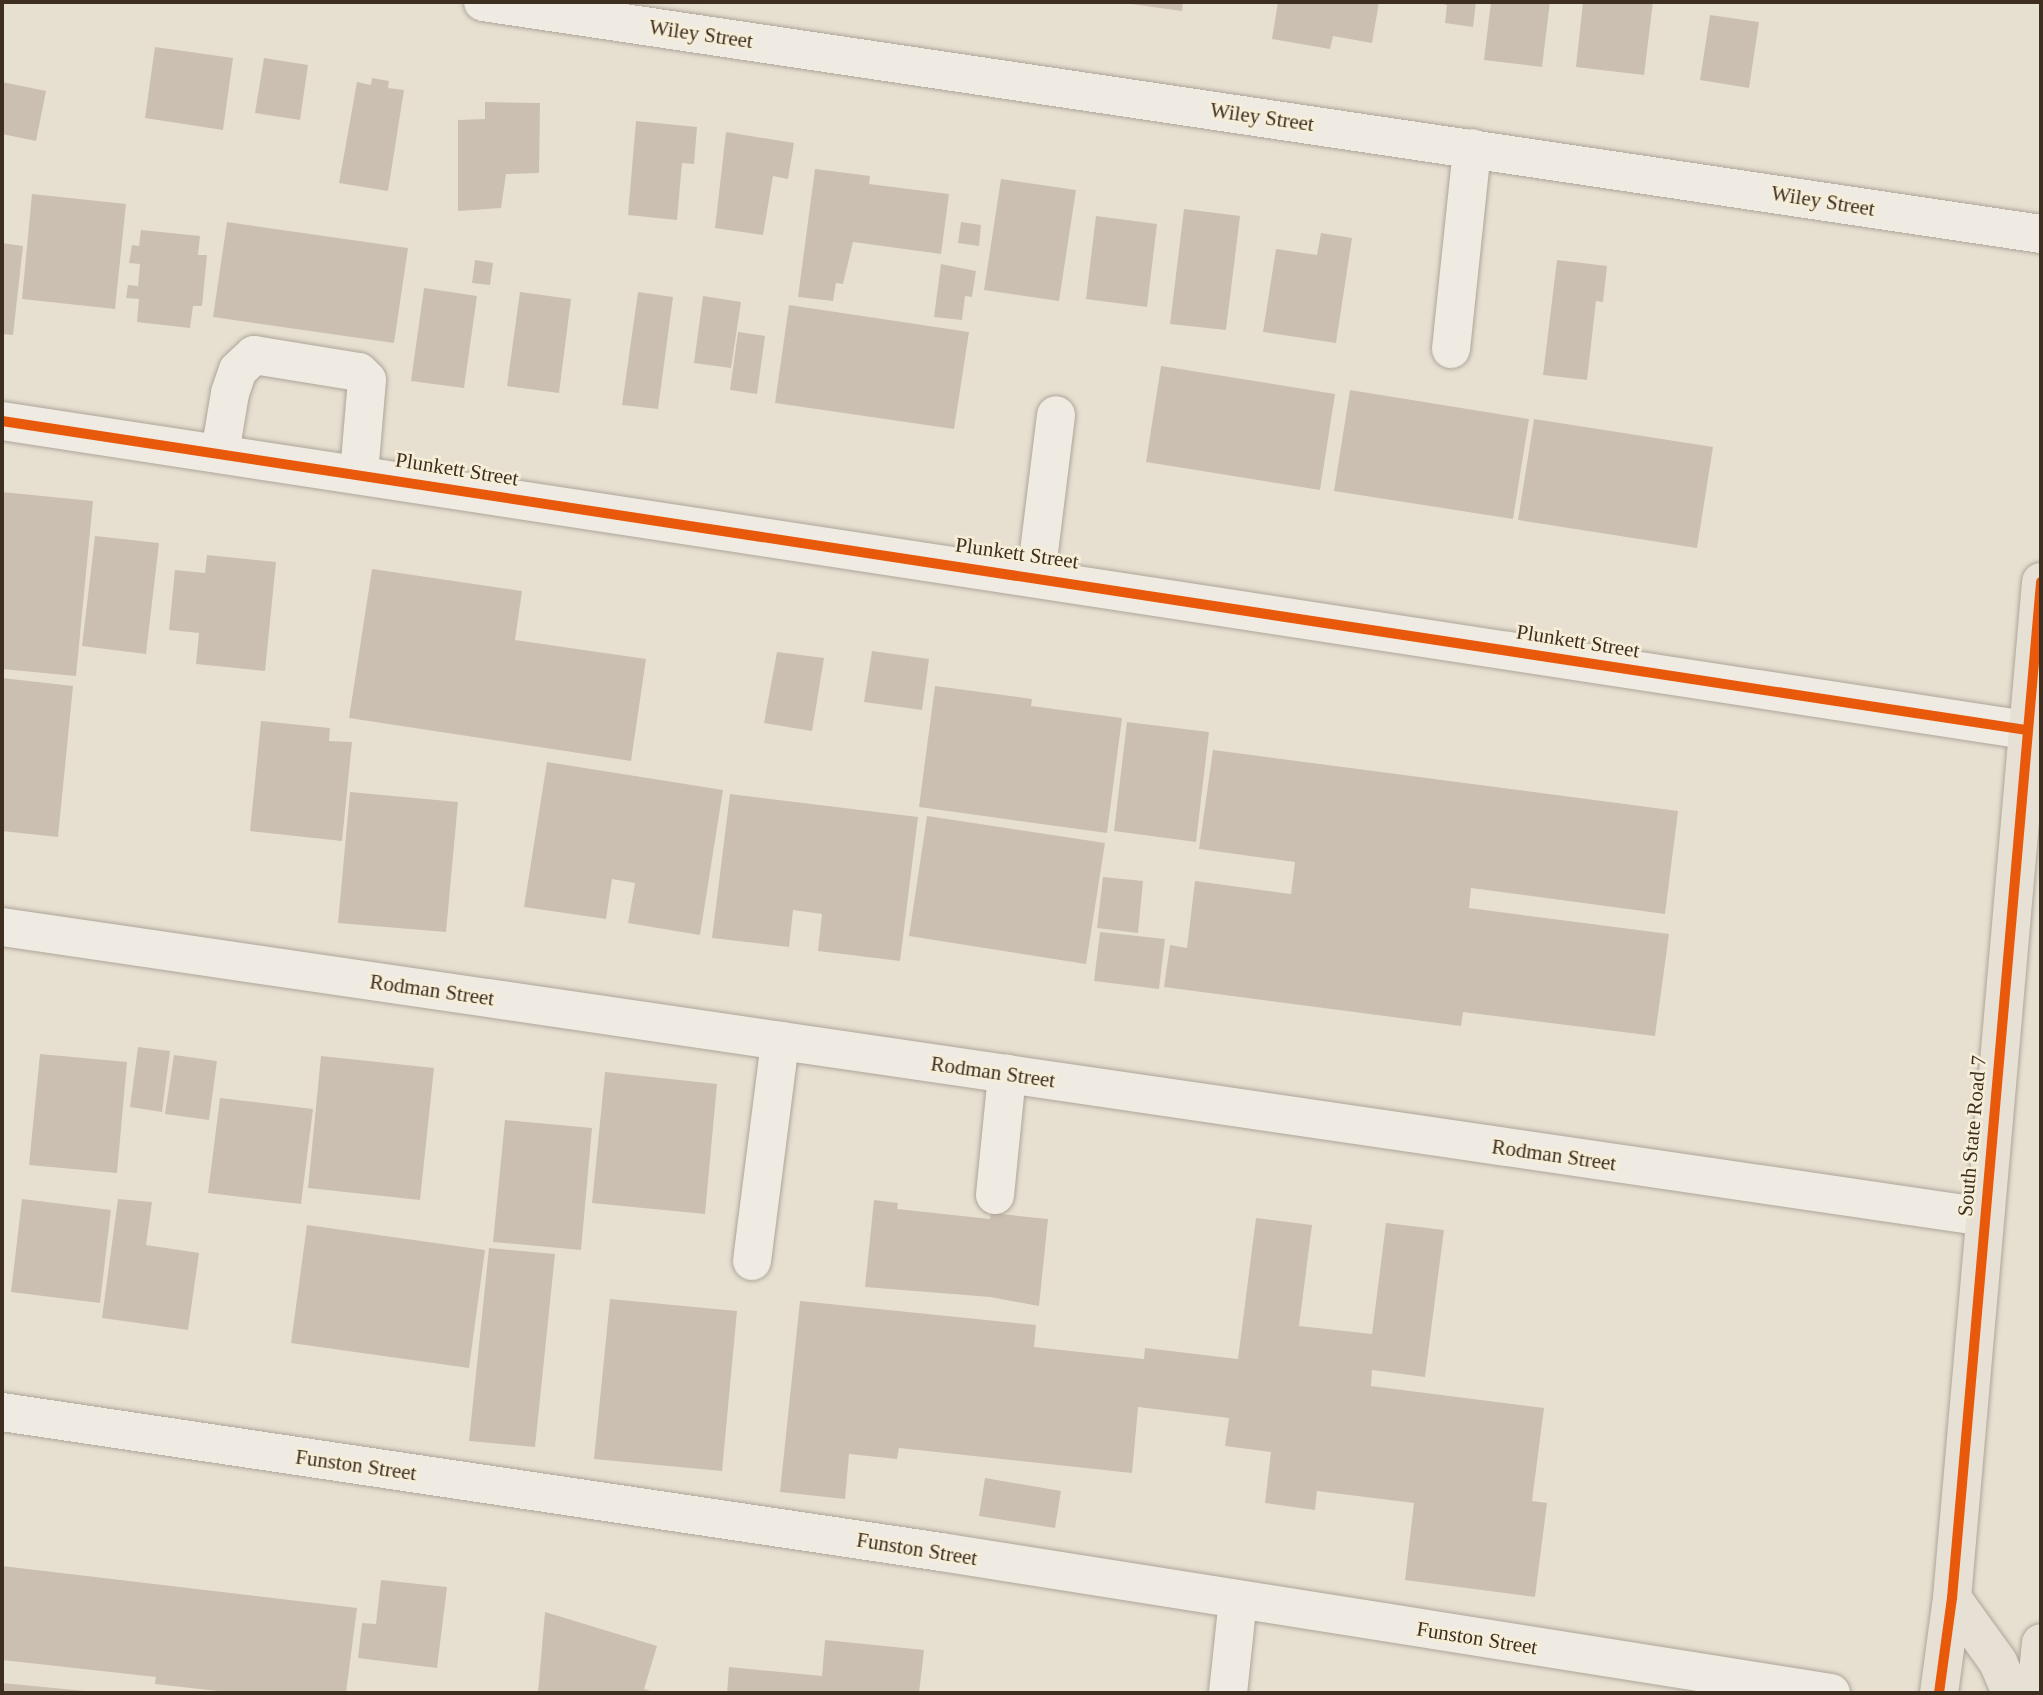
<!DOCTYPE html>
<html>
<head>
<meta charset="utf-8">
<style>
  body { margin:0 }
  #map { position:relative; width:2043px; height:1695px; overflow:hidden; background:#e7e0d1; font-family:"Times New Roman",serif }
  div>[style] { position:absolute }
  .building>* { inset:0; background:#cbbfb2 }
  .roads { filter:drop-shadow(0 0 2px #ada599) drop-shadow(0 0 2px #ada599) }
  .minor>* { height:38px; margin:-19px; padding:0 19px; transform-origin:19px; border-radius:19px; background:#efebe3 }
  .major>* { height:38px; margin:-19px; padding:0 19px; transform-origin:19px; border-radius:19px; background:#e6e1d4 }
  .cycleway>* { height:10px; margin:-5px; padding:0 5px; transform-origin:5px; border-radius:5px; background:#e8590c }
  span { translate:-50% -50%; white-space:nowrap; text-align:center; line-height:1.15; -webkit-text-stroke:5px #f7eed8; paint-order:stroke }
  .street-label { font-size:21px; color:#3d2e20 }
  .frame { position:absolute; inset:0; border:4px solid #3d2e20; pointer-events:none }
</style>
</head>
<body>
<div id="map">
  <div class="building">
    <div style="clip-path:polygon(1117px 2px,1183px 2px,1182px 11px)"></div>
    <div style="clip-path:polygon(1278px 2px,1379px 2px,1372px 43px,1333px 36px,1330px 49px,1272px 39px)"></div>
    <div style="clip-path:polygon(1436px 2px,1476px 2px,1473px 27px,1445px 23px,1447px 5px)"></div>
    <div style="clip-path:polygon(1491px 2px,1550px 2px,1542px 67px,1484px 60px)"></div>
    <div style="clip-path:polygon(1583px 2px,1653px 2px,1644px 75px,1576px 67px)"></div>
    <div style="clip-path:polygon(1710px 15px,1759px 22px,1749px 88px,1700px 80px)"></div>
    <div style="clip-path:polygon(155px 47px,233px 58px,223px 130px,145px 118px)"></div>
    <div style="clip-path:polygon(264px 58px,308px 65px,300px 120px,255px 113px)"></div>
    <div style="clip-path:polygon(372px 78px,389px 81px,388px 88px,404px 90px,388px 191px,339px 183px,357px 82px,371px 85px)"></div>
    <div style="clip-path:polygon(2px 82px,46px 91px,36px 141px,2px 134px)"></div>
    <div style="clip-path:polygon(485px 102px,540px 103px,539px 173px,506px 174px,501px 208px,458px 211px,458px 120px,485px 119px)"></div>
    <div style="clip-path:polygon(636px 121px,697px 127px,694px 164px,682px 163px,677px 220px,628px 215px)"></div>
    <div style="clip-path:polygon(726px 132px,794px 143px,788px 179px,773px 176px,763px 235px,715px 228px)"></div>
    <div style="clip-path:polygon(815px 169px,870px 176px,869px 184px,949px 194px,941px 254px,853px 242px,843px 284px,836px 283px,833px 301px,798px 297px)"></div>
    <div style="clip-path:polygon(1001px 179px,1076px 190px,1059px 301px,984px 290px)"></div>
    <div style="clip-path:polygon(32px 194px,126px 204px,115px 309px,22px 299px)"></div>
    <div style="clip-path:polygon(1184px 209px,1240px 216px,1226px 330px,1170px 324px)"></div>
    <div style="clip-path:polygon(1096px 216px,1157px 224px,1147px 307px,1086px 299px)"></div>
    <div style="clip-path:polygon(227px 222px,408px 248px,394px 343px,213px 317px)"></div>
    <div style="clip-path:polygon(961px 222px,981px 225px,979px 246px,958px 243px)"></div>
    <div style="clip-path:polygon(141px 230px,200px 236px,198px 255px,207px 255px,202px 306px,193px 306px,190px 328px,137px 322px,139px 299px,126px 298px,128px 285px,138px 286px,140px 264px,129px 263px,132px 245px,139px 246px)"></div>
    <div style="clip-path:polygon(1321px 233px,1352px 238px,1336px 343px,1263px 332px,1276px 249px,1317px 255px)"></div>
    <div style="clip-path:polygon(2px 243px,23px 246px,13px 335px,2px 334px)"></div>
    <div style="clip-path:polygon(475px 260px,493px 263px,490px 285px,472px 283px)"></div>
    <div style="clip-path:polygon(1557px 260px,1607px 266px,1603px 302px,1596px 301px,1587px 380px,1543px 375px)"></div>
    <div style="clip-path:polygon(941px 264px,976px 271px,972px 297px,965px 296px,962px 320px,934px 317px)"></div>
    <div style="clip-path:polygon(424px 288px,477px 296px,464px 388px,411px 381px)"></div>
    <div style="clip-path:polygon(520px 292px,571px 299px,559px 393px,507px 386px)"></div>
    <div style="clip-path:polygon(638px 292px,673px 297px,658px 409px,622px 405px)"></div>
    <div style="clip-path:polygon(703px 296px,741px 302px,731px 368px,694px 363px)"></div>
    <div style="clip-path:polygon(789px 305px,969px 332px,954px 429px,775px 403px)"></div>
    <div style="clip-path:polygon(738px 332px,765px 336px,757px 394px,730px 390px)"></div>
    <div style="clip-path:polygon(1161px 366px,1335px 394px,1320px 490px,1146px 462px)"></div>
    <div style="clip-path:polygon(1350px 390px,1529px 419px,1513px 519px,1334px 491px)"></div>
    <div style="clip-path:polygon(1534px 419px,1713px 447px,1697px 548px,1518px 520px)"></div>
    <div style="clip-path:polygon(2px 492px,93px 501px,76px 676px,2px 669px)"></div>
    <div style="clip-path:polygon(95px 536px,159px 543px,146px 654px,82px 646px)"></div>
    <div style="clip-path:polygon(207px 555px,276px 562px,265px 671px,196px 664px,199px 633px,169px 630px,175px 570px,205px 573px)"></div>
    <div style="clip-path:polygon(372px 569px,522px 591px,515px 640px,646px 659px,631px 761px,349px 718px)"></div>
    <div style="clip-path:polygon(872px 651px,929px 659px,922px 710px,864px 702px)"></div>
    <div style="clip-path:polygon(777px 652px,824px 658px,812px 731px,764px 723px)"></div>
    <div style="clip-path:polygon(2px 678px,73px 686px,58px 837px,2px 831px)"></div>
    <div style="clip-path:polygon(935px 686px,1032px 699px,1031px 706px,1122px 718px,1107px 833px,919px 807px)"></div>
    <div style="clip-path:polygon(261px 721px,330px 728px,329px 741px,352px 742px,342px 841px,250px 831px)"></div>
    <div style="clip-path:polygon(1127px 722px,1209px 732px,1196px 842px,1114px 831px)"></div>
    <div style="clip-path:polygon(1213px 750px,1678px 811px,1665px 914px,1471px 888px,1469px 908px,1669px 934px,1655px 1036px,1463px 1012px,1461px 1026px,1164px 987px,1170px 945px,1187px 948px,1195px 881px,1291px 894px,1295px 862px,1199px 849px)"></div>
    <div style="clip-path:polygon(547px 762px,723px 790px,700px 935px,628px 923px,635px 883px,612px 879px,606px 919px,524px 907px)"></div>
    <div style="clip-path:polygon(350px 792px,458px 802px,446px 932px,338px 923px)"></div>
    <div style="clip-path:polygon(730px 794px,918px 817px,900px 961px,818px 951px,822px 914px,793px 910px,789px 947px,712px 938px)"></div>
    <div style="clip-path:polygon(927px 816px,1105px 843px,1086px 964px,909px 936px)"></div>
    <div style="clip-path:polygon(1103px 877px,1143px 881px,1138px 933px,1097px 928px)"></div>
    <div style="clip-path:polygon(1100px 932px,1165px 939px,1159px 989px,1094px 981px)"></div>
    <div style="clip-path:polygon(138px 1047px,170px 1051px,162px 1112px,130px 1107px)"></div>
    <div style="clip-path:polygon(40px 1054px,127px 1062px,117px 1173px,29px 1165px)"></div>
    <div style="clip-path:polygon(174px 1055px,217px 1061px,209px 1120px,165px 1114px)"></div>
    <div style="clip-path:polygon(321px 1056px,434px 1068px,420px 1200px,308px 1188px)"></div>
    <div style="clip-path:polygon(605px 1072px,717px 1084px,705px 1214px,592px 1203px)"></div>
    <div style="clip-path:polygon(220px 1098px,313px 1109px,301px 1204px,208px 1193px)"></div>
    <div style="clip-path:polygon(505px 1120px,592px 1128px,581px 1250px,493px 1242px)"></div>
    <div style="clip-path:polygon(22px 1199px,111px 1210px,100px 1303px,11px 1292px)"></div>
    <div style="clip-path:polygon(118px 1199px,152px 1202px,146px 1245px,199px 1253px,188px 1330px,102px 1318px)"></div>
    <div style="clip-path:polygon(874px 1200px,898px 1203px,897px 1209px,990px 1219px,991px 1213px,1048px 1219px,1039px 1306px,990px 1297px,865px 1287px)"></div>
    <div style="clip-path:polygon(1256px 1218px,1312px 1225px,1299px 1326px,1372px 1334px,1386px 1223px,1444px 1230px,1425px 1377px,1372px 1370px,1371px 1386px,1544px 1408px,1532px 1501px,1547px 1503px,1535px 1597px,1405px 1580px,1414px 1503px,1317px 1491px,1315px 1510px,1265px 1503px,1271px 1452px,1225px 1446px,1229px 1418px,1138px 1407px,1132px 1473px,899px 1448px,897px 1459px,849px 1454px,845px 1499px,780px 1492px,800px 1301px,1036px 1325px,1034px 1347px,1144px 1359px,1145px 1348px,1238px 1359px)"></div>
    <div style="clip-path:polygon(307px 1225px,485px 1250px,469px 1368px,291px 1343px)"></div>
    <div style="clip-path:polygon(489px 1248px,555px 1254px,535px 1447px,469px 1441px)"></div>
    <div style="clip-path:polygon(610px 1299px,737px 1311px,722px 1471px,594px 1459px)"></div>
    <div style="clip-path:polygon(985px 1478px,1061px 1491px,1055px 1528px,979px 1516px)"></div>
    <div style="clip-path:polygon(2px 1566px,357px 1608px,346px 1693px,236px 1693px,155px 1684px,156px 1677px,2px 1660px)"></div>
    <div style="clip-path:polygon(381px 1580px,447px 1587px,437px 1668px,358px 1658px,362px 1623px,376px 1624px)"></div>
    <div style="clip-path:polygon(545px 1612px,657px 1646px,644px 1689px,657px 1693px,538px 1693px)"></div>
    <div style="clip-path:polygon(825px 1640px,924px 1650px,919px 1693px,727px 1693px,729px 1667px,822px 1676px)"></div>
    <div style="clip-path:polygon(2px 1683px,85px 1691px,84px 1693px,2px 1693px)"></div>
  </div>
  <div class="roads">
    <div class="minor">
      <div style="left:483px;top:2px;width:1575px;rotate:8.47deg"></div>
      <div style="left:1451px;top:349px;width:202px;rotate:-84deg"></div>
      <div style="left:2px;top:421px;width:2047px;rotate:8.68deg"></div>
      <div style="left:220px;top:453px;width:61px;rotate:-80.5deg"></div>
      <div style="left:230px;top:393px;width:24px;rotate:-71deg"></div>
      <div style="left:238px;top:370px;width:22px;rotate:-43deg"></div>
      <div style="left:254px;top:355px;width:106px;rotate:9.2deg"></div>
      <div style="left:359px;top:372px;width:11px;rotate:45deg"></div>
      <div style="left:367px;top:380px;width:94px;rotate:94.9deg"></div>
      <div style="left:1036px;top:576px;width:162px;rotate:-82.9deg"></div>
      <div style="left:2px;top:927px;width:2004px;rotate:8.32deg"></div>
      <div style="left:995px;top:1195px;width:122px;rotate:-84.3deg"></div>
      <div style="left:752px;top:1261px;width:222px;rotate:-82.7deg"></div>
      <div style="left:2px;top:1412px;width:949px;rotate:8.48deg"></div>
      <div style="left:941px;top:1552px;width:901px;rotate:9deg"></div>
      <div style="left:1228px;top:1693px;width:94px;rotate:-83.9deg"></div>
    </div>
    <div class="major">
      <div style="left:1952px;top:1598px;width:79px;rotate:54.3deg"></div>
      <div style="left:1998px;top:1662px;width:34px;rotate:67deg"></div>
      <div style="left:1939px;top:1693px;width:96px;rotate:-82.2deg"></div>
      <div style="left:1952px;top:1598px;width:1020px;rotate:-84.99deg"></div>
      <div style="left:2036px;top:1693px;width:50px;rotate:-84.3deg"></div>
    </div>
  </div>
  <div class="cycleway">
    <div style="left:2px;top:421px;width:2047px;rotate:8.68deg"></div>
    <div style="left:1939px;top:1693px;width:96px;rotate:-82.2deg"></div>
    <div style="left:1952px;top:1598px;width:1020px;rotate:-84.99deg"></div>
  </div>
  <div class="street-label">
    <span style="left:701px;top:34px;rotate:8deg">Wiley Street</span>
    <span style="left:1262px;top:117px;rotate:8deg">Wiley Street</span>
    <span style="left:1823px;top:201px;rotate:9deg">Wiley Street</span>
    <span style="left:457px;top:469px;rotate:9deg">Plunkett Street</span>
    <span style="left:1017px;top:553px;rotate:8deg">Plunkett Street</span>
    <span style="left:1578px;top:641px;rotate:9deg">Plunkett Street</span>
    <span style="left:432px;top:990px;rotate:8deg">Rodman Street</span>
    <span style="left:993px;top:1072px;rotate:8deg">Rodman Street</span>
    <span style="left:1972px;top:1136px;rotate:-85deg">South State Road 7</span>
    <span style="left:1554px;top:1155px;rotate:8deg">Rodman Street</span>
    <span style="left:356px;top:1465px;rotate:8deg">Funston Street</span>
    <span style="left:917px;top:1549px;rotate:9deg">Funston Street</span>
    <span style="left:1477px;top:1638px;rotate:9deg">Funston Street</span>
  </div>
  <div class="frame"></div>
</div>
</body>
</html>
